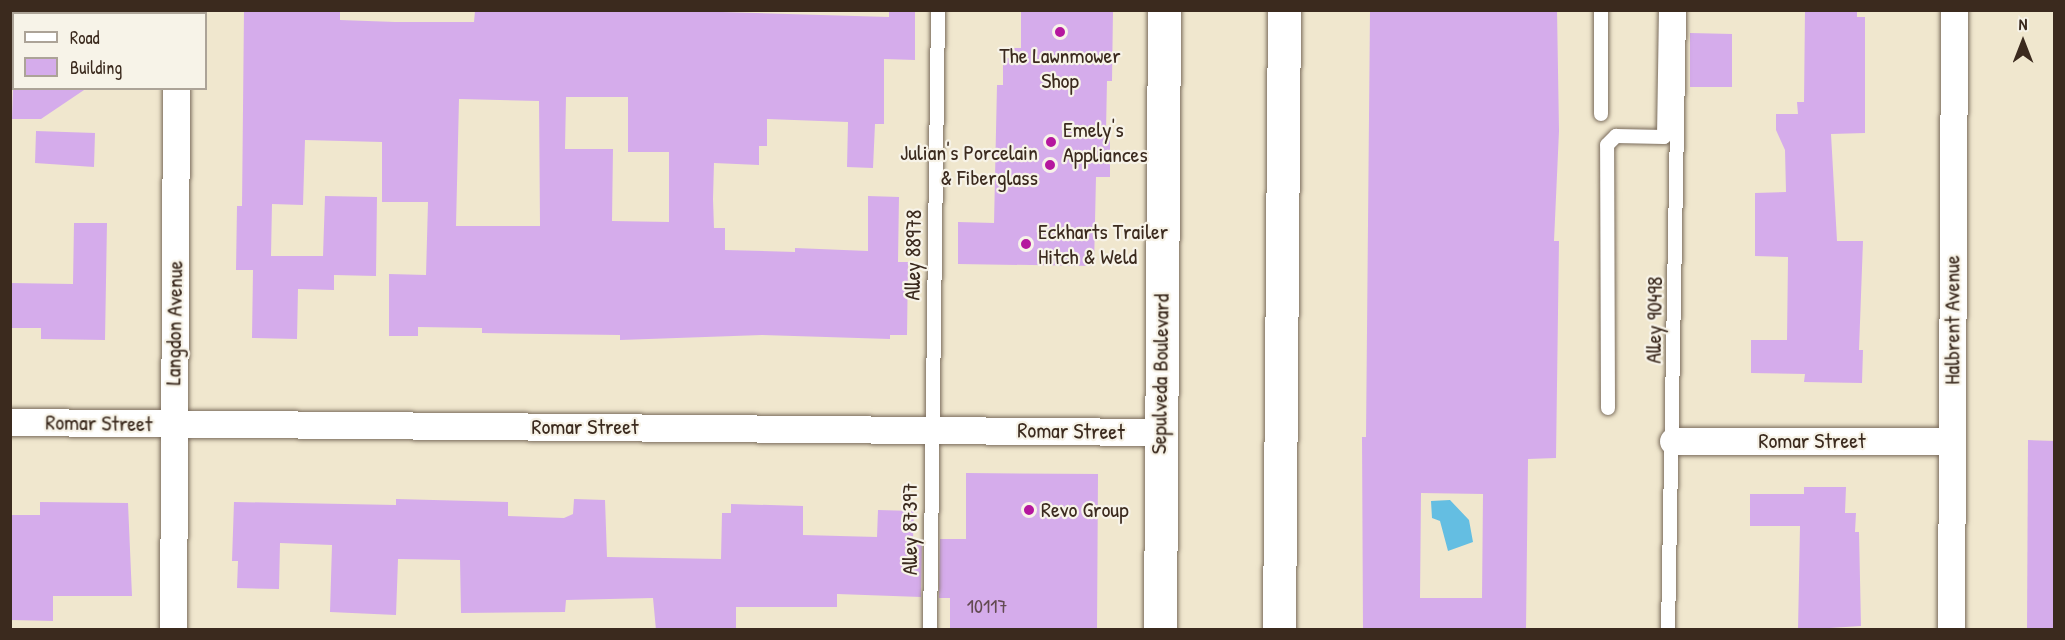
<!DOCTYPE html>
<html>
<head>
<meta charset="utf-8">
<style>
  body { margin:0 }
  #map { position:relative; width:2065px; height:640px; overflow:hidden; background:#f0e7ce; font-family:"Patrick Hand",sans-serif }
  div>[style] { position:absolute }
  .water>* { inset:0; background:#64bee2 }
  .building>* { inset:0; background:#d5aceb }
  .roads { filter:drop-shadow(0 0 2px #7a6c5c) drop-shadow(0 0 2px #7a6c5c) }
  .service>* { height:14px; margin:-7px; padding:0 7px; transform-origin:7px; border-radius:7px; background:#fff }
  .minor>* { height:27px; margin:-13.5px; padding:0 13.5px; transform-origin:13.5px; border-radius:13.5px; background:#fff }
  .primary>* { height:33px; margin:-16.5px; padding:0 16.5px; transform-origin:16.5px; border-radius:16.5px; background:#fff }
  .dots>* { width:16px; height:16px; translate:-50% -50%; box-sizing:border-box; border:3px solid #f7f3e8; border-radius:50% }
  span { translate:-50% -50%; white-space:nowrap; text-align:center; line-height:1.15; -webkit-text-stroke:4.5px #f7f3e8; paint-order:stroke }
  .number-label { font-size:20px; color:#624a51 }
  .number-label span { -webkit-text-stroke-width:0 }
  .poi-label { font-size:22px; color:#3b2a1e }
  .left { translate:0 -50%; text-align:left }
  .right { translate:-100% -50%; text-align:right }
  .street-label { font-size:22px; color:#3b2a1e }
  .frame { position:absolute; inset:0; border:12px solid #3b2a1e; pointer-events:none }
  .legend { position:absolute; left:12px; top:12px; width:195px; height:78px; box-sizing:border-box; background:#f7f3e8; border:2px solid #aca397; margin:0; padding:8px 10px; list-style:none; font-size:18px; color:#3b2a1e }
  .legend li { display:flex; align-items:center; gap:12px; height:30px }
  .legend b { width:30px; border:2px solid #aca397 }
  .north { position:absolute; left:1993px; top:12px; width:60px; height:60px; -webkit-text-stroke:4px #f7f3e8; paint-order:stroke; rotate:0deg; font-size:16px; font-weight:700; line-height:24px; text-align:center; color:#3b2a1e }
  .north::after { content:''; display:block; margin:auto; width:21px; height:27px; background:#3b2a1e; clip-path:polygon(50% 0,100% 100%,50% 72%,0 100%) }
</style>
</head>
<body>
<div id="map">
  <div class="water">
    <div style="clip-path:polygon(1450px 500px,1469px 520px,1473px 542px,1448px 551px,1440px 521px,1432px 518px,1431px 501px)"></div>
  </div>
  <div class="building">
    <div style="clip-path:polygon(evenodd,244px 10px,340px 10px,340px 20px,395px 22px,474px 22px,475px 11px,655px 10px,889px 17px,889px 10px,915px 10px,915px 60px,884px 59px,884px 124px,875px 124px,873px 168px,847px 167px,848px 122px,767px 119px,767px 146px,759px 146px,759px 165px,714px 163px,713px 199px,714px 228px,725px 228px,725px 250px,795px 252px,795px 248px,868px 251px,868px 196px,899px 197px,898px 262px,908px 262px,907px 335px,890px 335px,890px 339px,762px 335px,620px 340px,620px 335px,482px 333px,482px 328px,418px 327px,418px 336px,389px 336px,389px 274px,426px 275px,428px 202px,382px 202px,382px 142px,305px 140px,303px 205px,272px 204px,271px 256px,323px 256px,325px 196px,377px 197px,376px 276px,334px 275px,334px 290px,298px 289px,297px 339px,252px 338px,253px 270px,236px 270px,237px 206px,242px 206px,244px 10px,566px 97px,628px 97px,628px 152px,669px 152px,669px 222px,612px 221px,613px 149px,565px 149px,566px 97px,244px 10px,459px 99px,539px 101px,540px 226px,456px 226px,459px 99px)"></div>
    <div style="clip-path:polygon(1021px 10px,1113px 10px,1112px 81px,1107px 81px,1106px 131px,1110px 131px,1110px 177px,1096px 177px,1094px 266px,958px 264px,958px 222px,994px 223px,997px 85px,1003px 85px,1003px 58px,1014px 58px,1014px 48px,1021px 48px)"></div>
    <div style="clip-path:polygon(evenodd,1370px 10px,1557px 10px,1559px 131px,1554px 241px,1559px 241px,1556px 458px,1528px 459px,1526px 630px,1363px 630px,1362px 437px,1366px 437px,1370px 10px,1421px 493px,1483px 494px,1482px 598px,1420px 598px,1421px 493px)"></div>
    <div style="clip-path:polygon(1805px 10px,1857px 10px,1857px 17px,1865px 17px,1865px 133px,1831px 134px,1837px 241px,1863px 241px,1859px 350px,1863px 350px,1862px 383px,1804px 382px,1805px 374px,1751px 373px,1751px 340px,1787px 340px,1788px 257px,1755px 256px,1755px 193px,1786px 192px,1785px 150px,1776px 130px,1776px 114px,1798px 114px,1797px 102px,1804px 102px)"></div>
    <div style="clip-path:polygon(1690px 33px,1732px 34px,1732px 87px,1690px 87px)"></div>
    <div style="clip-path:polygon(13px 88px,87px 88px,41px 119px,12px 119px)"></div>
    <div style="clip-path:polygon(36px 131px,95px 133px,94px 167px,35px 163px)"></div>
    <div style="clip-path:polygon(74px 223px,107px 223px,105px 340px,41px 339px,41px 328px,10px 328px,10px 283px,73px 284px)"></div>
    <div style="clip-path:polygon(2028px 440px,2055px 441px,2055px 630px,2027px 630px)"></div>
    <div style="clip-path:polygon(966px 473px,1098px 474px,1097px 630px,950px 630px,950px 598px,939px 598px,940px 539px,966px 539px)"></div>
    <div style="clip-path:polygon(1804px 487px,1846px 487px,1845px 513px,1856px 513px,1855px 532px,1859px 532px,1861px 626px,1798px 630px,1800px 526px,1750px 526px,1750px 494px,1804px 494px)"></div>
    <div style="clip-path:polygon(396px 499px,508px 502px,508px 516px,564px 518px,573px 514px,574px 499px,605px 500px,607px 557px,721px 559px,722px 513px,731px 513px,731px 504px,803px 506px,803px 535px,877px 537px,878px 510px,914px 511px,913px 539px,922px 539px,921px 597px,837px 594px,837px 607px,736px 607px,736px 630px,656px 630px,653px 598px,566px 600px,565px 612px,461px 613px,460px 560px,398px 559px,396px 615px,330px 612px,332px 545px,280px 543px,279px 589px,237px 588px,238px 561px,232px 561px,234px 502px,396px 505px)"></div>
    <div style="clip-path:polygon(40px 502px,128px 503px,132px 596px,53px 596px,53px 621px,10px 620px,10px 515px,40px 515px)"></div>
  </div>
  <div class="roads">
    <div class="service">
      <div style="left:1601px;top:10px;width:104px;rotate:90deg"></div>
      <div style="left:1608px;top:408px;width:263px;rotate:-90.2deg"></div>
      <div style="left:1607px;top:145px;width:13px;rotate:-45deg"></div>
      <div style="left:1616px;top:136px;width:48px;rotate:1.2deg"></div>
      <div style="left:1664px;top:137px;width:127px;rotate:-89.1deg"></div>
      <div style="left:930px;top:630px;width:620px;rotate:-89.26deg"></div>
      <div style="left:1668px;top:630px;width:620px;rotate:-88.98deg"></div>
    </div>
    <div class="minor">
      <div style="left:177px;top:14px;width:4px;rotate:-90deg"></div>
      <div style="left:10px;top:422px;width:1149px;rotate:0.5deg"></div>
      <div style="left:1673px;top:441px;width:278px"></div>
      <div style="left:173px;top:630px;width:542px;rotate:-89.68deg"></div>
      <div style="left:1951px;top:630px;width:620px;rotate:-89.72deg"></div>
    </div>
    <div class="primary">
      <div style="left:1160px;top:630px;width:620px;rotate:-89.63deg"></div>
      <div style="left:1279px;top:630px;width:620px;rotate:-89.54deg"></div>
    </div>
  </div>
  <div class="dots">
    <div style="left:1060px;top:32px;background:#b5179e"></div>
    <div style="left:1051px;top:142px;background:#b5179e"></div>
    <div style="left:1050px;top:165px;background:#b5179e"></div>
    <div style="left:1026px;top:244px;background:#b5179e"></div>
    <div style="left:1029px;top:510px;background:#b5179e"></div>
  </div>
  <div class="number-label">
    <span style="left:987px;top:605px">10117</span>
  </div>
  <div class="poi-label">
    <span style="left:1060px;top:68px">The Lawnmower<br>Shop</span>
    <span class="left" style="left:1063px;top:142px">Emely's<br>Appliances</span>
    <span class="right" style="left:1038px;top:165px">Julian's Porcelain<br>&amp; Fiberglass</span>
    <span class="left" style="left:1038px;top:244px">Eckharts Trailer<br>Hitch &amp; Weld</span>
    <span class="left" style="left:1041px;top:510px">Revo Group</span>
  </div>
  <div class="street-label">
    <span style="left:913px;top:255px;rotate:-89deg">Alley 88978</span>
    <span style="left:1654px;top:320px;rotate:-89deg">Alley 90498</span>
    <span style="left:1952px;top:320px;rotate:-90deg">Halbrent Avenue</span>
    <span style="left:174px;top:323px;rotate:-89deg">Langdon Avenue</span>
    <span style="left:1160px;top:374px;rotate:-89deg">Sepulveda Boulevard</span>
    <span style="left:99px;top:423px;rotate:1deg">Romar Street</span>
    <span style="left:585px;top:427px">Romar Street</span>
    <span style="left:1071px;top:431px;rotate:1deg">Romar Street</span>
    <span style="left:1812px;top:441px">Romar Street</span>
    <span style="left:910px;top:529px;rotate:-90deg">Alley 87397</span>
  </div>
  <div class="frame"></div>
  <ul class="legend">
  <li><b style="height:8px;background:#fff"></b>Road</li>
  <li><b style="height:16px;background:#d5aceb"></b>Building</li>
  </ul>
  <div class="north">N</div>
</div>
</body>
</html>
